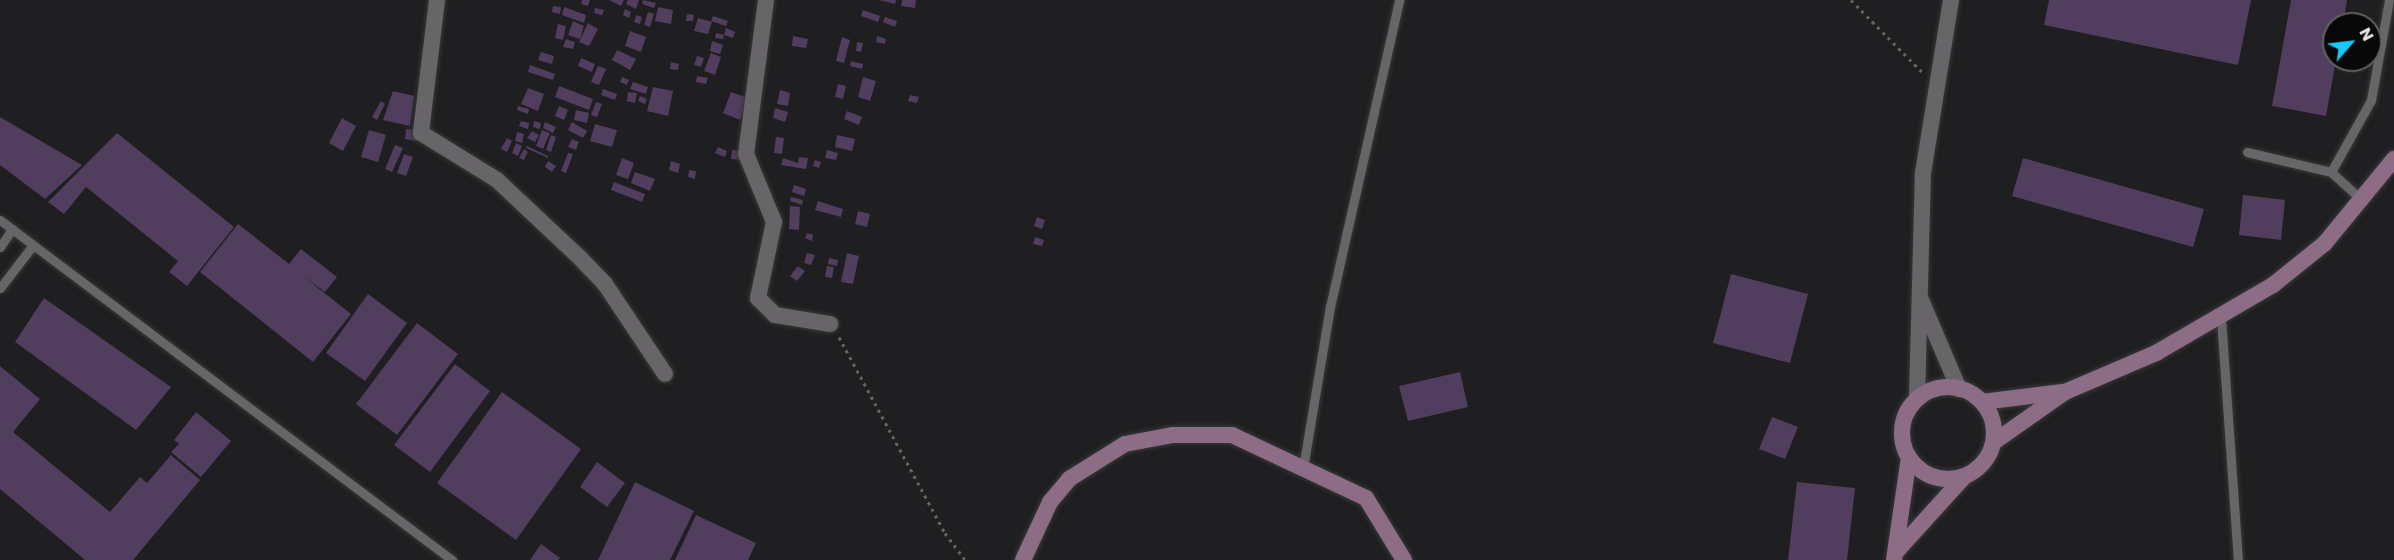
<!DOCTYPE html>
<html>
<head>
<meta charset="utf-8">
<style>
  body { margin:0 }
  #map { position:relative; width:2394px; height:560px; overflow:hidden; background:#1f1e20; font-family:Poppins,sans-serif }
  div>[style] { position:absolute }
  .building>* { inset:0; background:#513d5d }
  .path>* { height:3px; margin-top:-1.5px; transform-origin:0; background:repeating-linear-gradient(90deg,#656465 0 3px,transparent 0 7.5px) }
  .roads { filter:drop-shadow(0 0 2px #39383a) drop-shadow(0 0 2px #39383a) }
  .service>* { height:9px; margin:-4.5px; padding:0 4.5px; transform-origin:4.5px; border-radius:4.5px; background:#676568 }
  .minor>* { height:16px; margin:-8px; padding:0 8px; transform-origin:8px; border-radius:8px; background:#676568 }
  .secondary>* { height:16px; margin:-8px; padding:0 8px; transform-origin:8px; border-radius:8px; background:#8d6c86 }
  .secondary>.ring { margin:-8px; padding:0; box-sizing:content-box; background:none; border:16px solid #8d6c86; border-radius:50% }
  span { translate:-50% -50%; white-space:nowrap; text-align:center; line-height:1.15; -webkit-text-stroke:5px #090809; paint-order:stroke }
  .north { position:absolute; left:2322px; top:12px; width:60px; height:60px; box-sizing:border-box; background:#090809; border:2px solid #616061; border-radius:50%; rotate:62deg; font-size:16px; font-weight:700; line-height:24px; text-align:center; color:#e5e4e5 }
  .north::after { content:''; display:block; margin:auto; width:21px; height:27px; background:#16cafb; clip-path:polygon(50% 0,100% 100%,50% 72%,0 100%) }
</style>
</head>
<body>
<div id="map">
  <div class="building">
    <div style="clip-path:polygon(582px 0,590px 0,588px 6px,581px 4px)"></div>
    <div style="clip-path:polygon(609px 0,624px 0,621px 6px)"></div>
    <div style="clip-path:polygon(628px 0,639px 0,636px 9px,626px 4px)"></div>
    <div style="clip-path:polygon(643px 0,656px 3px,654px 8px,642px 4px)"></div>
    <div style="clip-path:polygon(879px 0,896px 0,895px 4px)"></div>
    <div style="clip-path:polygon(902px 0,916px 0,915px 8px,901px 6px)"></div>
    <div style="clip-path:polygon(2049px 0,2251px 0,2238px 65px,2044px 25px)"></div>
    <div style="clip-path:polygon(2291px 0,2347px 0,2343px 24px,2334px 24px,2336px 60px,2326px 116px,2272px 106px)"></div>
    <div style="clip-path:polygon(553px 6px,561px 7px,560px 14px,552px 12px)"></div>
    <div style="clip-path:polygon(564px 7px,586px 15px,584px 23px,562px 15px)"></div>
    <div style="clip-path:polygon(658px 7px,673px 10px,671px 24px,655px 21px)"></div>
    <div style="clip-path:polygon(595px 8px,604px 10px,602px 15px,594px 13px)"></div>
    <div style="clip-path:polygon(625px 9px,631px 12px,629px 18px,623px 15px)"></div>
    <div style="clip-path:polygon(863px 10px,880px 16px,878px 22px,861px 16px)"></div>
    <div style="clip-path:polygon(648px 12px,654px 14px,650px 27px,644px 25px)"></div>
    <div style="clip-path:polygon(687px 14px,694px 15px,693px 21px,686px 21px)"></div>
    <div style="clip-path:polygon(636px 15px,642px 17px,640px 24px,634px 22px)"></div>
    <div style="clip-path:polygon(713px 16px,728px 21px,726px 26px,711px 21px)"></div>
    <div style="clip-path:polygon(885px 17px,897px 21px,895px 27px,883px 22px)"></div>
    <div style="clip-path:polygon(698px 18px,712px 22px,708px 34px,694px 31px)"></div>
    <div style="clip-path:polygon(573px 21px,584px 26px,580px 39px,568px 35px)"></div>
    <div style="clip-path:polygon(588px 23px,598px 29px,589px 46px,579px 42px)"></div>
    <div style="clip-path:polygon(558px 24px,566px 26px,563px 40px,555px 38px)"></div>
    <div style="clip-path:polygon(726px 28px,735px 32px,733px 38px,724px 35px)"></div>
    <div style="clip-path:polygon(630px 31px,646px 37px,641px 52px,625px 46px)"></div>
    <div style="clip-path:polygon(716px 33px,724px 35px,723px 39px,715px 38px)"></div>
    <div style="clip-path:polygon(793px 36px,808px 39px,806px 48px,792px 46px)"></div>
    <div style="clip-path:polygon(877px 36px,886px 39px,885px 44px,876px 42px)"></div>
    <div style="clip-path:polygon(842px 37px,850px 40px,844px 63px,836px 61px)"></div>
    <div style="clip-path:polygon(566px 39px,575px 42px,573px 49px,563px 47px)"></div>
    <div style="clip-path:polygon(712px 41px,723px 45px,720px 54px,710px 51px)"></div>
    <div style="clip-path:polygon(857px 42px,863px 43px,861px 52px,856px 51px)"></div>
    <div style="clip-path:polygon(617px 50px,636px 59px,630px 70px,612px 60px)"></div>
    <div style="clip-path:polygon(541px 52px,554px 56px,552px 64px,538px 60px)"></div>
    <div style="clip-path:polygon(711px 53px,721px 57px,715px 75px,704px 71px)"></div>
    <div style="clip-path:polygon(697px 56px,704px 58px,701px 67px,694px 65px)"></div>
    <div style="clip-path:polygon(581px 58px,595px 64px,592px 72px,578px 66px)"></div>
    <div style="clip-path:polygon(851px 61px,863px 64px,862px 69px,850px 66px)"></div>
    <div style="clip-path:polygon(671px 62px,679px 64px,678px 70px,670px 69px)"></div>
    <div style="clip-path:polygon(530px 65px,555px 74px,553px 80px,528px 72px)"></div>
    <div style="clip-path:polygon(598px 66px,606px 69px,599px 85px,591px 82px)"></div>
    <div style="clip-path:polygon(697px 76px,708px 78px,706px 84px,696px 82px)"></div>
    <div style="clip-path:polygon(622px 77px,629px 80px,627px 85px,620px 82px)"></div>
    <div style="clip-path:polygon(863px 77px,876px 81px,870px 101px,858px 97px)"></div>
    <div style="clip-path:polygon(633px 82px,648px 87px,646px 94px,630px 89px)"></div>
    <div style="clip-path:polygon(838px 84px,846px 86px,843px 99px,835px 97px)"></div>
    <div style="clip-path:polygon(559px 86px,593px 99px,589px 110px,555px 97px)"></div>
    <div style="clip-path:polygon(653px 87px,673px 91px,668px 116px,647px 111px)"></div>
    <div style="clip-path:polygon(528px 88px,544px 94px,538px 111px,521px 104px)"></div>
    <div style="clip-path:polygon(603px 89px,617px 94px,615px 100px,601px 95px)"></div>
    <div style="clip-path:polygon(780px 90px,790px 93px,788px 106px,777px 104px)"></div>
    <div style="clip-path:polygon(393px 91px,414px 96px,410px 126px,383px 120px)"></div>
    <div style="clip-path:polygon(628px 92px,637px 93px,635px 103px,627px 101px)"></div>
    <div style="clip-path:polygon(731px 92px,748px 98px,740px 120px,723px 113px)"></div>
    <div style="clip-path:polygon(910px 95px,919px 97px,917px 103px,908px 101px)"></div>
    <div style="clip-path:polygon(640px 96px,647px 99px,645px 104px,638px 101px)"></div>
    <div style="clip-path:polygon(381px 101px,385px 104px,377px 120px,372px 117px)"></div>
    <div style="clip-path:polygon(596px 102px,602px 104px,597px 117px,591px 115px)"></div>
    <div style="clip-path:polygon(518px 106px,529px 109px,528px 114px,517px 110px)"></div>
    <div style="clip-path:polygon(559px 106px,568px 110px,564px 120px,555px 116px)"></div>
    <div style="clip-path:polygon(775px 108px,788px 112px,785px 122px,773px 118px)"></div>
    <div style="clip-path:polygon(576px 110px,589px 113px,587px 123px,574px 120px)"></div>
    <div style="clip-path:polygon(847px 111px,862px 117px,859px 125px,844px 119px)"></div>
    <div style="clip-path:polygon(0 117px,82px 165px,45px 199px,0 165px)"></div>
    <div style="clip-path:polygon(342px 118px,356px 126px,343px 151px,329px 143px)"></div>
    <div style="clip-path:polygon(521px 121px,529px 123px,528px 129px,519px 126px)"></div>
    <div style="clip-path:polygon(534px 121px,541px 123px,540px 129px,533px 127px)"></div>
    <div style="clip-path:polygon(545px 122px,556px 127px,553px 133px,543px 128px)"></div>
    <div style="clip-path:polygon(572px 122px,587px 131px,583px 138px,568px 130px)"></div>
    <div style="clip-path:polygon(595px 124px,617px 130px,612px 147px,590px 141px)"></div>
    <div style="clip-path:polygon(406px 129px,417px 130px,416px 141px,405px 139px)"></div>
    <div style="clip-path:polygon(369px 130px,386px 135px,378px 162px,361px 157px)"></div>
    <div style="clip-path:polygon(542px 130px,550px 133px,543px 149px,536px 146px)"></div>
    <div style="clip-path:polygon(532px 131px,539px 135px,535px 142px,527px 138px)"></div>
    <div style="clip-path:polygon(517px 132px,524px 134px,522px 143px,515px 141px)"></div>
    <div style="clip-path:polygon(117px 133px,234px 227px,187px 286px,169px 272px,178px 261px,86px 187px,64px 214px,48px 202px)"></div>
    <div style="clip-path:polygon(551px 135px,556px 137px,551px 152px,546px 150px)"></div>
    <div style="clip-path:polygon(837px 135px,855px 139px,852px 151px,835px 147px)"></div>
    <div style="clip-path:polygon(776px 137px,784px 138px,782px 154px,774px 153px)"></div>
    <div style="clip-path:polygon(507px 138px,512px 141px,507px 152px,501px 149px)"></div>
    <div style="clip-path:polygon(572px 139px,579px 142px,576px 150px,568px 147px)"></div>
    <div style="clip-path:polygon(516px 143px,522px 146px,518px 156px,512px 153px)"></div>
    <div style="clip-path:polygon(395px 145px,403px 148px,392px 172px,385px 169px)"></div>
    <div style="clip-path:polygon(527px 146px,548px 156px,548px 158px,526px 148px)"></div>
    <div style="clip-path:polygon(718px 147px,727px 151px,725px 157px,715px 153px)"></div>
    <div style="clip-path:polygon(524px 149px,528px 152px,524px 160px,519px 158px)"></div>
    <div style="clip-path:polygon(732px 150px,743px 151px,742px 160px,731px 159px)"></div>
    <div style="clip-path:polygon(827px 150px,838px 153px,836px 160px,825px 158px)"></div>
    <div style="clip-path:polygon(568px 153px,573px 154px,566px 173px,561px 171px)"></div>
    <div style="clip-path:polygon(404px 154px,413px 157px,406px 176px,397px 173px)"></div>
    <div style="clip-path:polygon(799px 157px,808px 158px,806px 169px,781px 165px,783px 158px,798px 163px)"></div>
    <div style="clip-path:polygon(622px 158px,634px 163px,628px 179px,616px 175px)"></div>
    <div style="clip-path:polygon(2023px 158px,2204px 209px,2193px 247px,2012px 196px)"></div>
    <div style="clip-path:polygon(815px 160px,821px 162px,819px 168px,813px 166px)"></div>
    <div style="clip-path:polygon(548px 161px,556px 166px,552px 172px,545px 167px)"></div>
    <div style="clip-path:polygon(671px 161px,680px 164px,678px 173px,669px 170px)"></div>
    <div style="clip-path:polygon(689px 170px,696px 171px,695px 179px,688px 177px)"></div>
    <div style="clip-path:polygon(635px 172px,655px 179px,650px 191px,631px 183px)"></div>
    <div style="clip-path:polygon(614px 182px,645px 194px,642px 202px,611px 190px)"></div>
    <div style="clip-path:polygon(794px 185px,806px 189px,804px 196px,792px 192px)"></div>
    <div style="clip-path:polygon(2243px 195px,2285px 200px,2281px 240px,2239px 235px)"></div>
    <div style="clip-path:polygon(791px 197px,803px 200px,802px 205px,790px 201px)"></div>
    <div style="clip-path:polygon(818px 201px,843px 209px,841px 217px,815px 210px)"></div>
    <div style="clip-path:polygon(790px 206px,800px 207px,799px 230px,789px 229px)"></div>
    <div style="clip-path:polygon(858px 211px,870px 214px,867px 227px,855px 224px)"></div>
    <div style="clip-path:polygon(1037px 217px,1045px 220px,1042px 229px,1034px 226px)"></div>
    <div style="clip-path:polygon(238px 224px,289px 264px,301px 249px,337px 277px,325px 292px,303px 276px,351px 314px,313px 362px,200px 272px)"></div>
    <div style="clip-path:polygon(807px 233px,813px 235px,812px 241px,805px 238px)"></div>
    <div style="clip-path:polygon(1035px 237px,1044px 240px,1042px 246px,1033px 244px)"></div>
    <div style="clip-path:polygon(807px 253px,815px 255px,811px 265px,804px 263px)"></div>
    <div style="clip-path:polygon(847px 253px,859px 256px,853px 284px,841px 282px)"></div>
    <div style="clip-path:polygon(829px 258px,838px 260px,837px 266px,828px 264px)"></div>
    <div style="clip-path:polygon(798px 266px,805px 271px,797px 281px,790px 276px)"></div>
    <div style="clip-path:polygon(827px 266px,834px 267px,832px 278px,825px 277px)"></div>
    <div style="clip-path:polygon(1731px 274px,1808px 294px,1790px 363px,1713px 343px)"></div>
    <div style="clip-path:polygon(368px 294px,407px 323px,365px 381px,326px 353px)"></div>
    <div style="clip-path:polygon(44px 298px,171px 387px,136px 430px,15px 342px)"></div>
    <div style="clip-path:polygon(417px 323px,458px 354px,397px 435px,356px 404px)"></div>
    <div style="clip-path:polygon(455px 364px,490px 391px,430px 472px,394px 445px)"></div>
    <div style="clip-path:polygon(0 366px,40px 399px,13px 432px,110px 512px,140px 477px,147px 483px,171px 455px,200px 480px,133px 560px,85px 560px,0 489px)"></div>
    <div style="clip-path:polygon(1460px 372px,1468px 407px,1408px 421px,1399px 386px)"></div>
    <div style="clip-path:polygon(502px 392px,581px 449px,516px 540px,437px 483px)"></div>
    <div style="clip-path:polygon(196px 412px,231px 441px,201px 477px,171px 452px,179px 444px,174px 440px)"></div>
    <div style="clip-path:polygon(1772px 417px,1798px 427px,1785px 459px,1759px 449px)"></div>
    <div style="clip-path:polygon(597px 462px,625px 483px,607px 507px,580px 487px)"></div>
    <div style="clip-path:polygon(635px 482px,694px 511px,670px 560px,598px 560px)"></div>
    <div style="clip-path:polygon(1797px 482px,1855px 488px,1847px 560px,1788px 560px)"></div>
    <div style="clip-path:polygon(696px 515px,756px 543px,748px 560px,675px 560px)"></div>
    <div style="clip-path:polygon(541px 544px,560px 558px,558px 560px,530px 560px)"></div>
  </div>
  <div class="path">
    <div style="left:1851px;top:0;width:104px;rotate:45.4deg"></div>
    <div style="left:839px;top:337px;width:223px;rotate:61.6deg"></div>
    <div style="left:945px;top:533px;width:34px;rotate:53deg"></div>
  </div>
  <div class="roads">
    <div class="service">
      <div style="left:2247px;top:152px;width:86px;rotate:13.4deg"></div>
      <div style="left:2363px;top:201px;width:43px;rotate:-137.8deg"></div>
      <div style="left:2331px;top:172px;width:82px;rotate:-60.9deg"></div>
      <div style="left:2371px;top:100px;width:102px;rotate:-79.8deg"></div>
      <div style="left:0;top:220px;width:566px;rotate:36.95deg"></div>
      <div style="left:0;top:247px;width:22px;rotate:-56deg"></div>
      <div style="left:0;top:288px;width:54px;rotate:-52.5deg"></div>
      <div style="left:2221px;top:318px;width:243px;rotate:86deg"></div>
      <div style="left:1303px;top:468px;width:163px;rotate:-80.5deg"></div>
      <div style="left:1330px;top:307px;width:315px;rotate:-77.3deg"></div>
    </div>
    <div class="minor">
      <div style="left:437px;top:0;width:134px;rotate:96.9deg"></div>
      <div style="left:421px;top:133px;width:89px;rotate:31.7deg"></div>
      <div style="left:497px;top:180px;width:114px;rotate:43.2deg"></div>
      <div style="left:580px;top:258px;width:36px;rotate:46deg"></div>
      <div style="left:605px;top:284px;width:108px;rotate:56.3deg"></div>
      <div style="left:766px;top:0;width:155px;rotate:97.4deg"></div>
      <div style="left:746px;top:154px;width:74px;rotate:67.6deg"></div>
      <div style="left:774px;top:222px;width:78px;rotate:101.9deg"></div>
      <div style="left:758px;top:298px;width:24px;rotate:45deg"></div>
      <div style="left:775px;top:315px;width:56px;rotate:9.3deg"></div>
      <div style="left:1921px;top:300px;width:97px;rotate:66.9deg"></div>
      <div style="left:1917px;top:399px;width:226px;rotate:-88.5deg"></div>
      <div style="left:1923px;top:173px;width:175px;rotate:-80.8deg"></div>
    </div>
    <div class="secondary">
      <div class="ring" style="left:1902px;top:387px;width:76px;height:76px"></div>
      <div style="left:1982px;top:402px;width:81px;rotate:-7.1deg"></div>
      <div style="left:1994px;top:442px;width:87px;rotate:-35.2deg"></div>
      <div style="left:2065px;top:392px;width:99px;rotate:-23.2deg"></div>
      <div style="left:2156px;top:353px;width:135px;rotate:-30.2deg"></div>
      <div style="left:2273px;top:285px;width:67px;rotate:-38.9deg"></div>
      <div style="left:2325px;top:243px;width:109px;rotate:-50.6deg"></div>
      <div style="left:1896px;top:552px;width:101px;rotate:-47.8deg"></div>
      <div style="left:1023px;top:560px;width:64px;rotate:-65deg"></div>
      <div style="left:1050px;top:502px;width:30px;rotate:-50deg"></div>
      <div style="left:1069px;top:479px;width:66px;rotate:-32deg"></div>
      <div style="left:1125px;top:444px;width:49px;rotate:-10.6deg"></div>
      <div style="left:1173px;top:435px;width:59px"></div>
      <div style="left:1232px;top:435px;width:148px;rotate:25.2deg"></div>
      <div style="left:1366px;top:498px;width:73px;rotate:58.5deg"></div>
      <div style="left:1894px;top:560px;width:104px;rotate:-81.7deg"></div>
    </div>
  </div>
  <div class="north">N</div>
</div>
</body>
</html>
